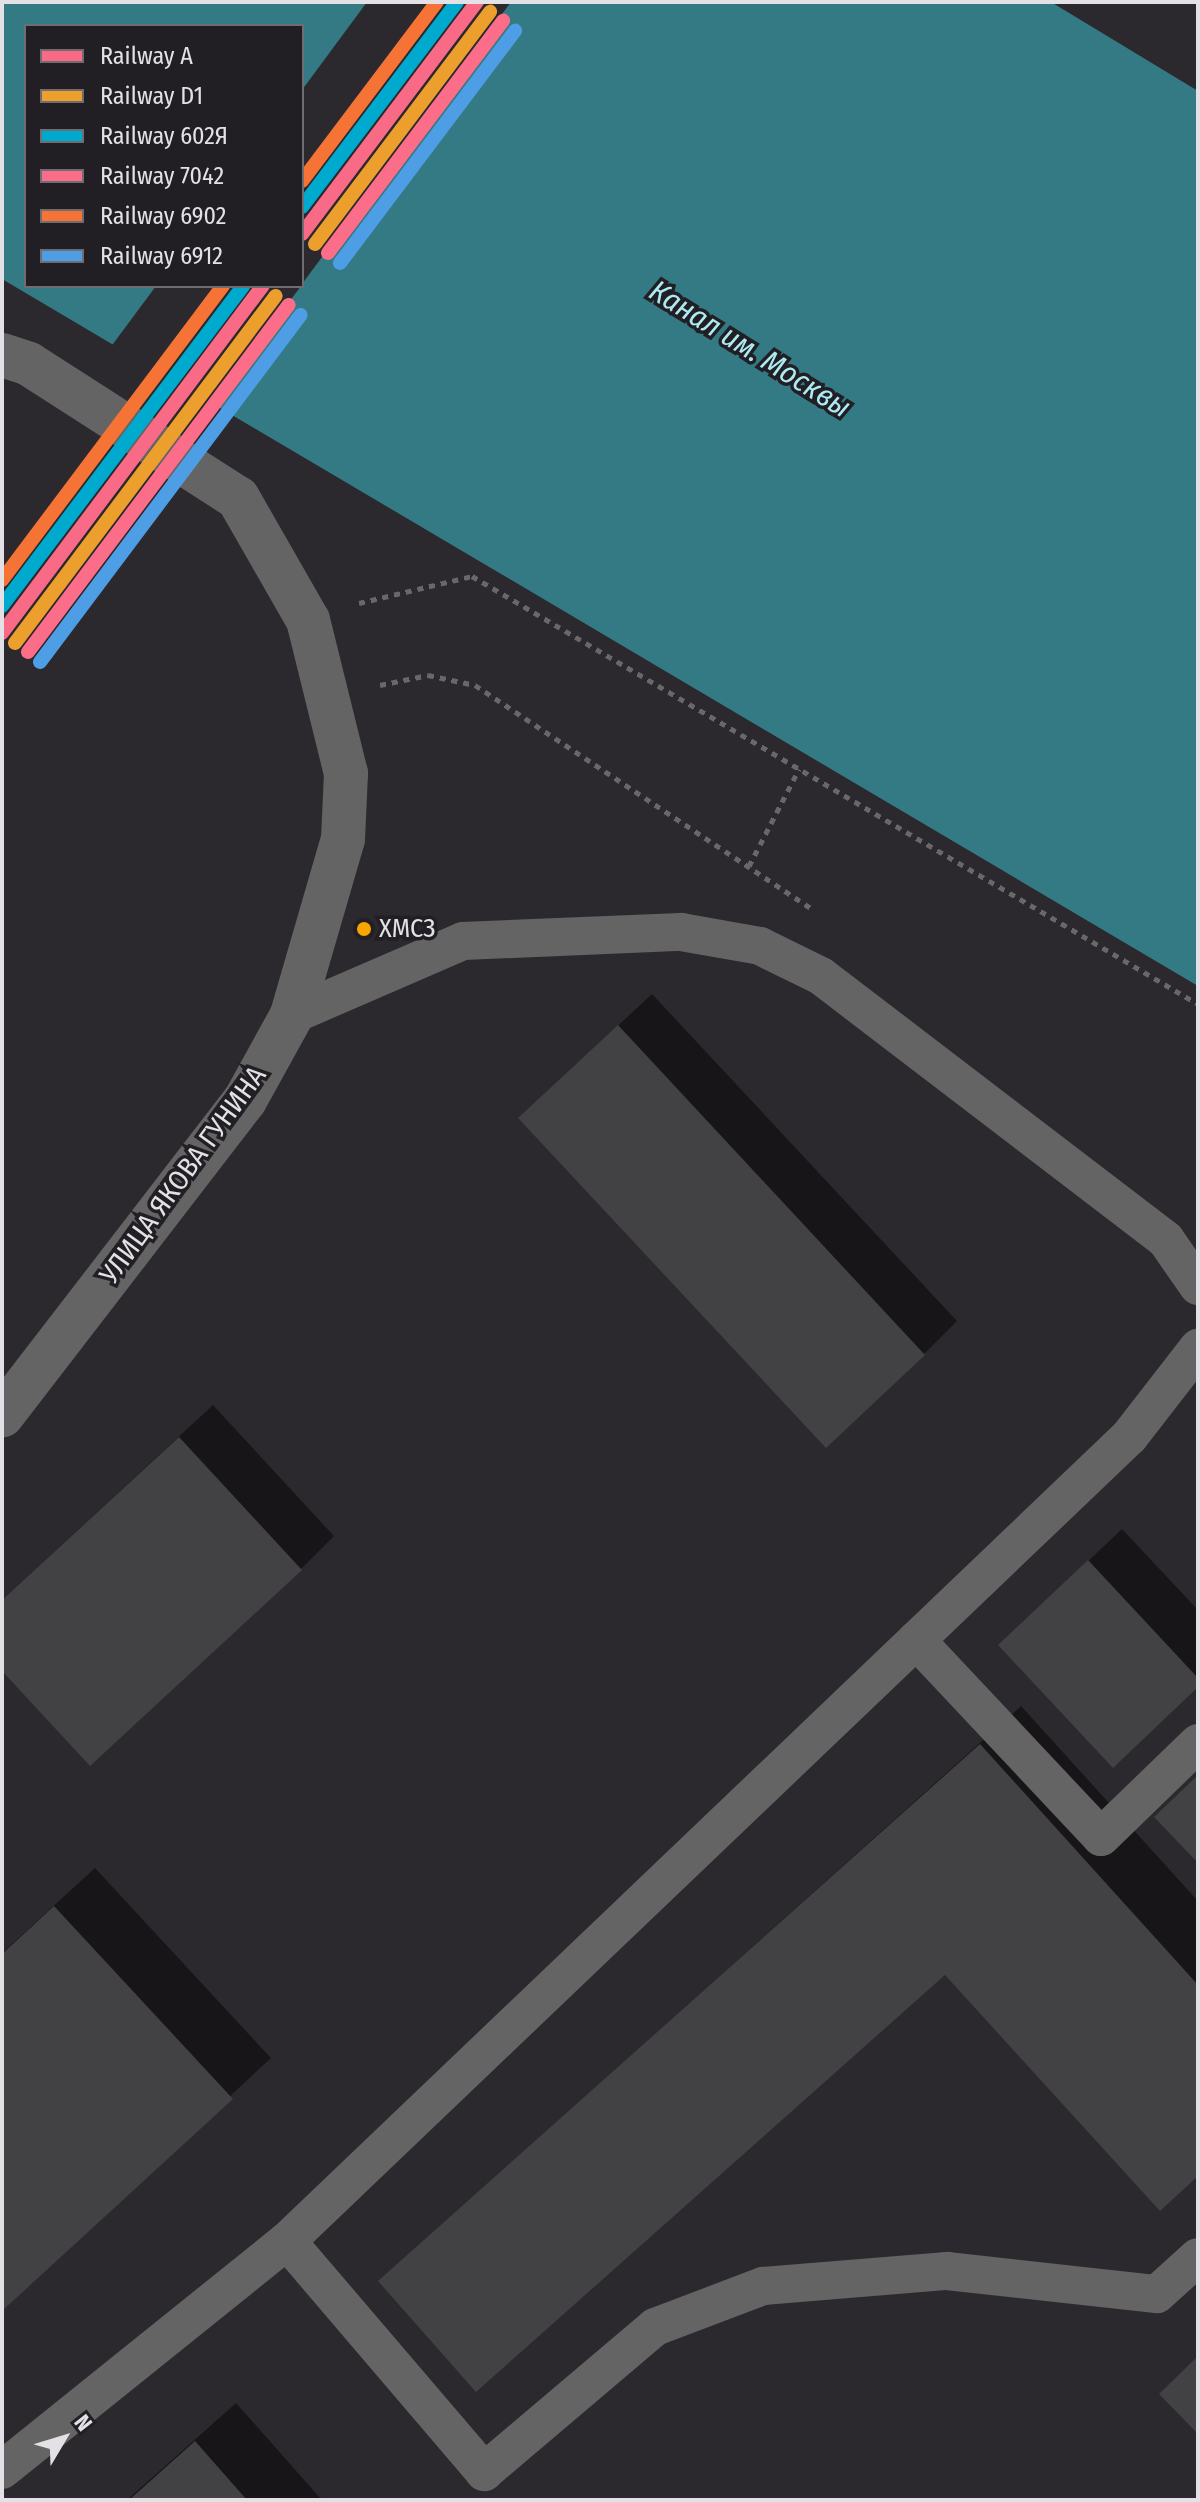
<!DOCTYPE html>
<html>
<head>
<meta charset="utf-8">
<style>
  body { margin:0 }
  #map { position:relative; width:1200px; height:2502px; overflow:hidden; background:#2b292d; font-family:"Fira Sans Condensed",sans-serif }
  div>[style] { position:absolute }
  .water>* { inset:0; background:#347a85 }
  .pier>* { inset:0; background:#2b292d }
  .shadow>* { inset:0; background:#0007 }
  .building>* { inset:0; background:#424144 }
  .path>* { height:5px; margin-top:-2.5px; transform-origin:0; background:repeating-linear-gradient(90deg,#696868 0 6px,transparent 0 12px) }
  .service>* { height:38px; margin:-19px; padding:0 19px; transform-origin:19px; border-radius:19px; background:#656464 }
  .minor>* { height:44px; margin:-22px; padding:0 22px; transform-origin:22px; border-radius:22px; background:#656464 }
  .rail-1>* { height:14px; margin:-7px; padding:0 7px; transform-origin:7px; border-radius:7px; background:#f86a86 }
  .rail-2>* { height:14px; margin:-7px; padding:0 7px; transform-origin:7px; border-radius:7px; background:#ed9f2d }
  .rail-3>* { height:14px; margin:-7px; padding:0 7px; transform-origin:7px; border-radius:7px; background:#00a9ce }
  .rail-4>* { height:14px; margin:-7px; padding:0 7px; transform-origin:7px; border-radius:7px; background:#fb6d88 }
  .rail-5>* { height:14px; margin:-7px; padding:0 7px; transform-origin:7px; border-radius:7px; background:#f57335 }
  .rail-6>* { height:14px; margin:-7px; padding:0 7px; transform-origin:7px; border-radius:7px; background:#4d9ee5 }
  .dots>* { width:22px; height:22px; translate:-50% -50%; box-sizing:border-box; border:4px solid #211f24; border-radius:50% }
  span { translate:-50% -50%; white-space:nowrap; text-align:center; line-height:1.15; -webkit-text-stroke:7px #211f24; paint-order:stroke }
  .bus-label { font-size:26px; color:#e3e1e5 }
  .left { translate:0 -50%; text-align:left }
  .street-label { font-size:28px; color:#e3e1e5 }
  .water-label { font-size:30px; color:#adeaf4; font-style:italic }
  .frame { position:absolute; inset:0; border:4px solid #e3e1e5; pointer-events:none }
  .legend { position:absolute; left:24px; top:24px; width:280px; height:264px; box-sizing:border-box; background:#211f24; border:2px solid #6f6d71; margin:0; padding:10px 14px; list-style:none; font-size:24px; color:#e3e1e5 }
  .legend li { display:flex; align-items:center; gap:16px; height:40px }
  .legend b { width:40px; border:2px solid #6f6d71 }
  .north { position:absolute; left:24px; top:2398px; width:80px; height:80px; -webkit-text-stroke:6px #211f24; paint-order:stroke; rotate:52deg; font-size:22px; font-weight:700; line-height:32px; text-align:center; color:#e3e1e5 }
  .north::after { content:''; display:block; margin:auto; width:28px; height:36px; background:#e3e1e5; clip-path:polygon(50% 0,100% 100%,50% 72%,0 100%) }
</style>
</head>
<body>
<div id="map">
  <div class="water">
    <div style="clip-path:polygon(evenodd,2px 2px,1051px 2px,1198px 91px,1198px 986px,2px 279px,2px 2px,26px 26px,302px 26px,302px 286px,26px 286px,26px 26px)"></div>
  </div>
  <div class="pier">
    <div style="clip-path:polygon(367px 2px,511px 2px,302px 284px,302px 90px)"></div>
    <div style="clip-path:polygon(156px 286px,301px 286px,211px 407px,110px 348px)"></div>
  </div>
  <div class="shadow">
    <div style="clip-path:polygon(652px 994px,957px 1321px,924px 1354px,554px 1085px)"></div>
    <div style="clip-path:polygon(213px 1405px,334px 1536px,301px 1569px,2px 1668px,2px 1600px)"></div>
    <div style="clip-path:polygon(1122px 1529px,1198px 1610px,1198px 1685px,1034px 1612px)"></div>
    <div style="clip-path:polygon(1021px 1706px,1198px 1901px,1198px 2174px,946px 1972px,380px 2281px)"></div>
    <div style="clip-path:polygon(95px 1868px,271px 2058px,2px 2309px,2px 1953px)"></div>
    <div style="clip-path:polygon(236px 2403px,322px 2500px,127px 2500px)"></div>
  </div>
  <div class="building">
    <div style="clip-path:polygon(618px 1025px,925px 1355px,826px 1448px,518px 1118px)"></div>
    <div style="clip-path:polygon(179px 1437px,302px 1570px,90px 1766px,2px 1671px,2px 1600px)"></div>
    <div style="clip-path:polygon(1088px 1560px,1198px 1678px,1198px 1687px,1113px 1768px,998px 1645px)"></div>
    <div style="clip-path:polygon(980px 1744px,1198px 1985px,1198px 2176px,1160px 2211px,945px 1975px,476px 2392px,378px 2281px)"></div>
    <div style="clip-path:polygon(1198px 1775px,1198px 1863px,1154px 1817px)"></div>
    <div style="clip-path:polygon(54px 1906px,233px 2099px,2px 2311px,2px 1954px)"></div>
    <div style="clip-path:polygon(1198px 2356px,1198px 2434px,1159px 2394px)"></div>
    <div style="clip-path:polygon(195px 2441px,247px 2500px,129px 2500px)"></div>
  </div>
  <div class="path">
    <div style="left:359px;top:603px;width:116px;rotate:-13.4deg"></div>
    <div style="left:472px;top:576px;width:843px;rotate:30.52deg"></div>
    <div style="left:380px;top:685px;width:49px;rotate:-11.8deg"></div>
    <div style="left:428px;top:675px;width:48px;rotate:12deg"></div>
    <div style="left:475px;top:685px;width:405px;rotate:33.6deg"></div>
    <div style="left:749px;top:866px;width:109px;rotate:-62.7deg"></div>
  </div>
  <div class="service">
    <div style="left:292px;top:1015px;width:186px;rotate:-23.4deg"></div>
    <div style="left:463px;top:941px;width:218px;rotate:-2.4deg"></div>
    <div style="left:681px;top:932px;width:80px;rotate:10deg"></div>
    <div style="left:760px;top:946px;width:68px;rotate:26.2deg"></div>
    <div style="left:821px;top:976px;width:434px;rotate:37.4deg"></div>
    <div style="left:1166px;top:1240px;width:56px;rotate:55.2deg"></div>
    <div style="left:916px;top:1640px;width:270px;rotate:46.8deg"></div>
    <div style="left:1101px;top:1837px;width:135px;rotate:-44.1deg"></div>
    <div style="left:287px;top:2241px;width:304px;rotate:49.5deg"></div>
    <div style="left:484px;top:2472px;width:224px;rotate:-40.3deg"></div>
    <div style="left:655px;top:2327px;width:116px;rotate:-20.8deg"></div>
    <div style="left:763px;top:2286px;width:185px;rotate:-4.7deg"></div>
    <div style="left:947px;top:2271px;width:211px;rotate:6.3deg"></div>
    <div style="left:1157px;top:2294px;width:55px;rotate:-42.1deg"></div>
    <div style="left:2px;top:2470px;width:366px;rotate:-38.8deg"></div>
    <div style="left:287px;top:2241px;width:1164px;rotate:-43.68deg"></div>
    <div style="left:1129px;top:1437px;width:113px;rotate:-52.2deg"></div>
  </div>
  <div class="minor">
    <div style="left:2px;top:355px;width:28px;rotate:18deg"></div>
    <div style="left:29px;top:364px;width:248px;rotate:32.7deg"></div>
    <div style="left:238px;top:498px;width:141px;rotate:60.2deg"></div>
    <div style="left:308px;top:620px;width:158px;rotate:76.1deg"></div>
    <div style="left:346px;top:773px;width:66px;rotate:92.6deg"></div>
    <div style="left:343px;top:839px;width:183px;rotate:106.2deg"></div>
    <div style="left:292px;top:1015px;width:97px;rotate:118.9deg"></div>
    <div style="left:245px;top:1100px;width:398px;rotate:127.6deg"></div>
  </div>
  <div class="rail-1">
    <div style="left:302px;top:234px;width:291px;rotate:-53deg"></div>
    <div style="left:2px;top:633px;width:434px;rotate:-53.1deg"></div>
  </div>
  <div class="rail-2">
    <div style="left:315px;top:244px;width:291px;rotate:-53deg"></div>
    <div style="left:15px;top:643px;width:434px;rotate:-53.1deg"></div>
  </div>
  <div class="rail-3">
    <div style="left:302px;top:207px;width:257px;rotate:-52.9deg"></div>
    <div style="left:2px;top:606px;width:401px;rotate:-53deg"></div>
  </div>
  <div class="rail-4">
    <div style="left:328px;top:253px;width:291px;rotate:-53deg"></div>
    <div style="left:28px;top:652px;width:434px;rotate:-53.1deg"></div>
  </div>
  <div class="rail-5">
    <div style="left:302px;top:181px;width:224px;rotate:-53deg"></div>
    <div style="left:2px;top:580px;width:368px;rotate:-53.1deg"></div>
  </div>
  <div class="rail-6">
    <div style="left:340px;top:263px;width:291px;rotate:-53deg"></div>
    <div style="left:40px;top:662px;width:434px;rotate:-53.1deg"></div>
  </div>
  <div class="dots">
    <div style="left:364px;top:929px;background:#f7a600"></div>
  </div>
  <div class="bus-label">
    <span class="left" style="left:379px;top:929px">ХМСЗ</span>
  </div>
  <div class="street-label">
    <span style="left:183px;top:1175px;rotate:-54deg">УЛИЦА ЯКОВА ГУНИНА</span>
  </div>
  <div class="water-label">
    <span style="left:750px;top:349px;rotate:32deg">Канал им. Москвы</span>
  </div>
  <div class="frame"></div>
  <ul class="legend">
  <li><b style="height:10px;background:#f86a86"></b>Railway A</li>
  <li><b style="height:10px;background:#ed9f2d"></b>Railway D1</li>
  <li><b style="height:10px;background:#00a9ce"></b>Railway 602Я</li>
  <li><b style="height:10px;background:#fb6d88"></b>Railway 7042</li>
  <li><b style="height:10px;background:#f57335"></b>Railway 6902</li>
  <li><b style="height:10px;background:#4d9ee5"></b>Railway 6912</li>
  </ul>
  <div class="north">N</div>
</div>
</body>
</html>
